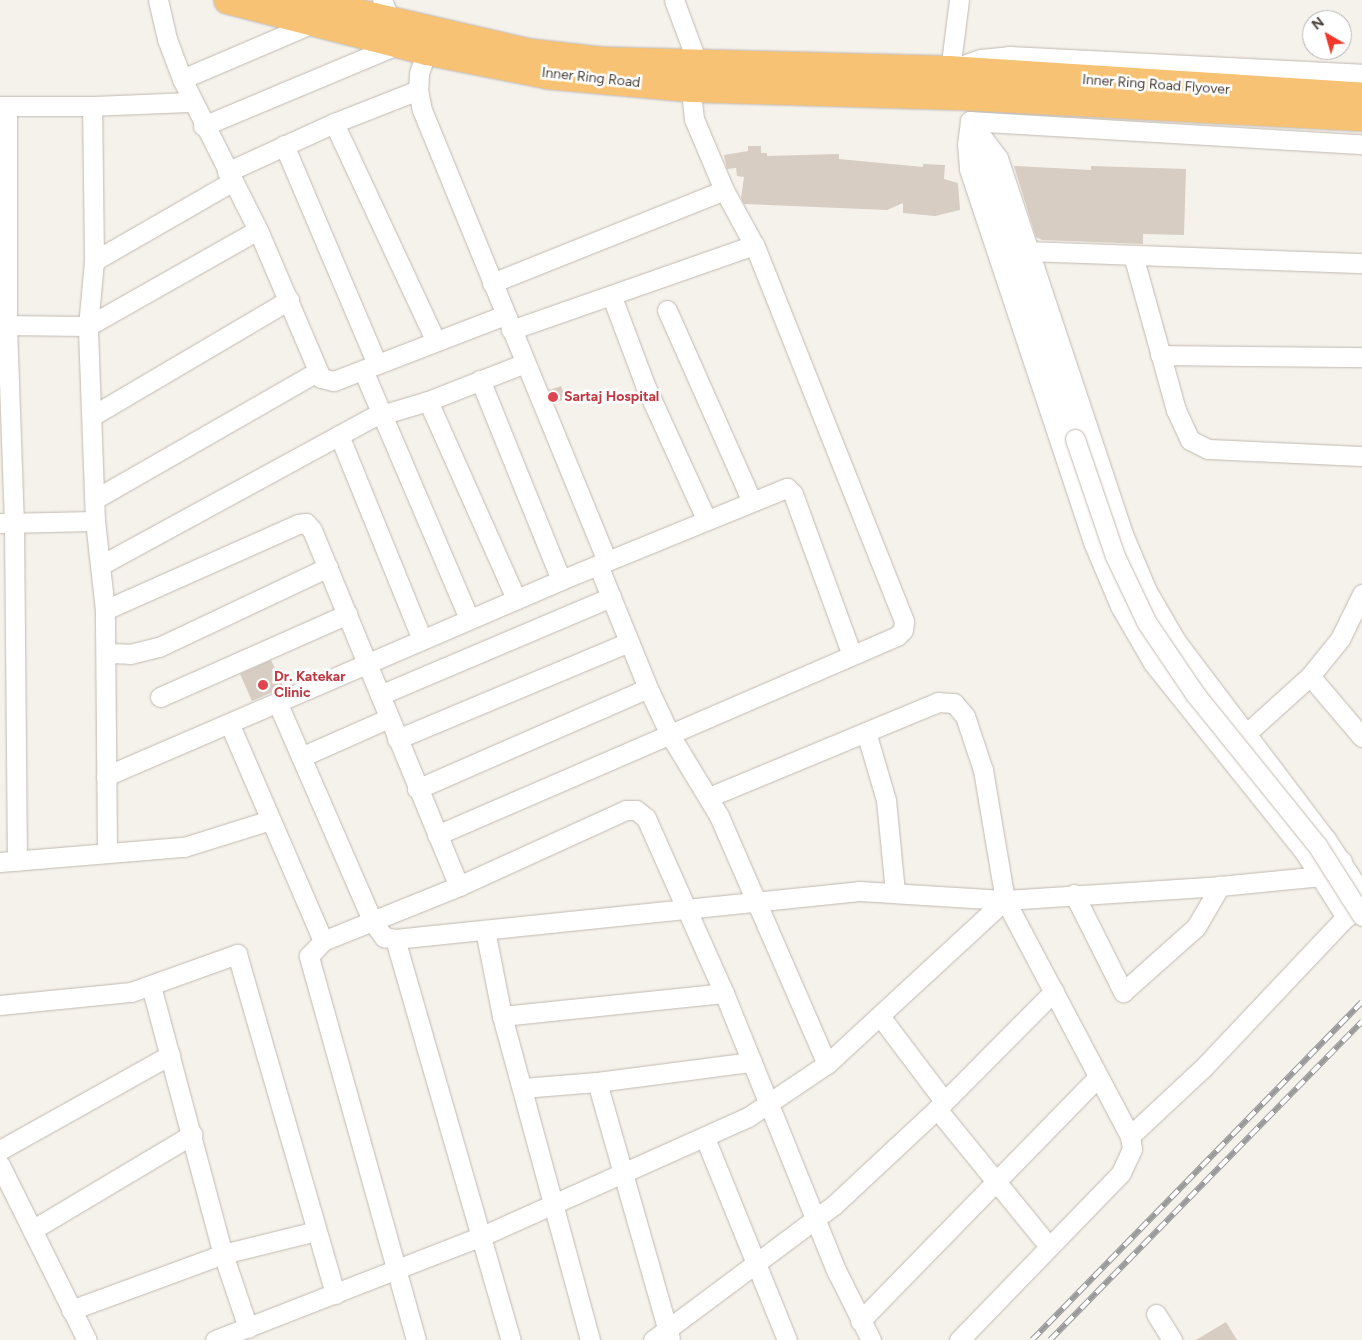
<!DOCTYPE html>
<html>
<head>
<meta charset="utf-8">
<style>
  body { margin:0 }
  #map { position:relative; width:1362px; height:1340px; overflow:hidden; background:#f5f2ec; font-family:Figtree,sans-serif }
  div>[style] { position:absolute }
  .building>* { inset:0; background:#d7cdc2 }
  .roads { filter:drop-shadow(0 0 1px #c1b9af) drop-shadow(0 0 1px #c1b9af) }
  .minor>* { height:19px; margin:-9.5px; padding:0 9.5px; transform-origin:9.5px; border-radius:9.5px; background:#fff }
  .highway>* { height:28px; margin:-14px; padding:0 14px; transform-origin:14px; border-radius:14px; background:#f8c274 }
  .rail>* { height:5.5px; margin-top:-2.75px; transform-origin:0; background:repeating-linear-gradient(90deg,#fff 0 11px,#9a9a9a 0 22px); box-sizing:border-box; border-block:1px solid #9a9a9a }
  .bridges { filter:drop-shadow(0 0 1px #c1b9af) drop-shadow(0 0 1px #c1b9af) }
  .minor-bridge>* { height:19px; margin:-9.5px; padding:0 9.5px; transform-origin:9.5px; border-radius:9.5px; background:#fff }
  .dots>* { width:14px; height:14px; translate:-50% -50%; box-sizing:border-box; border:2px solid #fff; border-radius:50% }
  span { translate:-50% -50%; white-space:nowrap; text-align:center; line-height:1.15; -webkit-text-stroke:5px #fff; paint-order:stroke }
  .street-label { font-size:14px; color:#4a423a }
  .health-label { font-size:14px; color:#be3a42; font-weight:700 }
  .left { translate:0 -50%; text-align:left }
  .north { position:absolute; left:1302px; top:10px; width:50px; height:50px; box-sizing:border-box; background:#fff; border:1px solid #b7b3b0; border-radius:50%; rotate:322deg; font-size:14px; font-weight:700; line-height:20px; text-align:center; color:#4a423a }
  .north::after { content:''; display:block; margin:auto; width:18px; height:22px; background:#f23627; clip-path:polygon(50% 0,100% 100%,50% 72%,0 100%) }
</style>
</head>
<body>
<div id="map">
  <div class="building">
    <div style="clip-path:polygon(748px 146px,761px 146px,761px 153px,767px 153px,767px 156px,839px 154px,839px 159px,923px 167px,923px 164px,945px 165px,944px 179px,958px 183px,960px 210px,935px 216px,903px 213px,903px 203px,887px 210px,744px 204px,741px 198px,744px 177px,737px 176px,736px 168px,727px 169px,724px 155px,748px 151px)"></div>
    <div style="clip-path:polygon(1014px 166px,1091px 170px,1091px 166px,1186px 169px,1184px 235px,1143px 234px,1143px 244px,1042px 240px,1036px 237px)"></div>
    <div style="clip-path:polygon(561px 386px,566px 399px,554px 403px,549px 390px)"></div>
    <div style="clip-path:polygon(271px 660px,284px 687px,252px 701px,240px 674px)"></div>
    <div style="clip-path:polygon(1226px 1322px,1237px 1340px,1196px 1340px)"></div>
  </div>
  <div class="roads">
    <div class="minor">
      <div style="left:158px;top:0;width:40px;rotate:77deg"></div>
      <div style="left:167px;top:39px;width:43px;rotate:69.4deg"></div>
      <div style="left:182px;top:79px;width:169px;rotate:63.3deg"></div>
      <div style="left:258px;top:230px;width:161px;rotate:66.9deg"></div>
      <div style="left:321px;top:378px;width:13px;rotate:13deg"></div>
      <div style="left:334px;top:381px;width:183px;rotate:-21.1deg"></div>
      <div style="left:382px;top:0;width:22px;rotate:68deg"></div>
      <div style="left:674px;top:0;width:66px;rotate:69.6deg"></div>
      <div style="left:959px;top:0;width:71px;rotate:97.3deg"></div>
      <div style="left:950px;top:70px;width:33px;rotate:-20deg"></div>
      <div style="left:981px;top:59px;width:28px;rotate:-6deg"></div>
      <div style="left:1009px;top:56px;width:353px;rotate:2.9deg"></div>
      <div style="left:427px;top:51px;width:23px;rotate:110deg"></div>
      <div style="left:419px;top:73px;width:17px;rotate:93deg"></div>
      <div style="left:418px;top:90px;width:20px;rotate:79deg"></div>
      <div style="left:422px;top:110px;width:487px;rotate:67.7deg"></div>
      <div style="left:182px;top:79px;width:142px;rotate:-23.1deg"></div>
      <div style="left:0;top:106px;width:92px"></div>
      <div style="left:7px;top:106px;width:219px;rotate:90deg"></div>
      <div style="left:7px;top:325px;width:198px;rotate:88deg"></div>
      <div style="left:14px;top:523px;width:338px;rotate:89.5deg"></div>
      <div style="left:970px;top:121px;width:23px;rotate:97deg"></div>
      <div style="left:967px;top:144px;width:25px;rotate:85deg"></div>
      <div style="left:969px;top:169px;width:393px;rotate:71.6deg"></div>
      <div style="left:1093px;top:542px;width:69px;rotate:67.1deg"></div>
      <div style="left:1120px;top:606px;width:66px;rotate:59.9deg"></div>
      <div style="left:1153px;top:663px;width:243px;rotate:51.3deg"></div>
      <div style="left:1305px;top:853px;width:76px;rotate:57.4deg"></div>
      <div style="left:970px;top:121px;width:46px;rotate:52.9deg"></div>
      <div style="left:998px;top:158px;width:396px;rotate:71.6deg"></div>
      <div style="left:1123px;top:534px;width:62px;rotate:67.2deg"></div>
      <div style="left:1147px;top:591px;width:58px;rotate:59.9deg"></div>
      <div style="left:1176px;top:641px;width:248px;rotate:52.9deg"></div>
      <div style="left:1326px;top:839px;width:66px;rotate:56.8deg"></div>
      <div style="left:970px;top:121px;width:393px;rotate:3.4deg"></div>
      <div style="left:334px;top:123px;width:239px;rotate:65deg"></div>
      <div style="left:203px;top:126px;width:215px;rotate:-22.7deg"></div>
      <div style="left:974px;top:132px;width:323px;rotate:71.8deg"></div>
      <div style="left:284px;top:145px;width:238px;rotate:67deg"></div>
      <div style="left:227px;top:172px;width:118px;rotate:-24.6deg"></div>
      <div style="left:334px;top:123px;width:90px;rotate:-21.4deg"></div>
      <div style="left:1030px;top:251px;width:332px;rotate:2.1deg"></div>
      <div style="left:1133px;top:255px;width:161px;rotate:74.5deg"></div>
      <div style="left:1176px;top:410px;width:33px;rotate:65deg"></div>
      <div style="left:1190px;top:440px;width:20px;rotate:27deg"></div>
      <div style="left:1208px;top:449px;width:154px;rotate:2.6deg"></div>
      <div style="left:94px;top:261px;width:160px;rotate:-29.9deg"></div>
      <div style="left:492px;top:283px;width:250px;rotate:-21.8deg"></div>
      <div style="left:612px;top:297px;width:94px;rotate:69.4deg"></div>
      <div style="left:645px;top:385px;width:147px;rotate:65.5deg"></div>
      <div style="left:667px;top:310px;width:208px;rotate:66.1deg"></div>
      <div style="left:0;top:325px;width:88px;rotate:0.7deg"></div>
      <div style="left:88px;top:326px;width:195px;rotate:-29.5deg"></div>
      <div style="left:511px;top:330px;width:257px;rotate:-19.3deg"></div>
      <div style="left:1160px;top:355px;width:202px;rotate:0.6deg"></div>
      <div style="left:363px;top:370px;width:271px;rotate:66.9deg"></div>
      <div style="left:428px;top:401px;width:217px;rotate:66deg"></div>
      <div style="left:92px;top:416px;width:229px;rotate:-30.5deg"></div>
      <div style="left:339px;top:435px;width:220px;rotate:67.9deg"></div>
      <div style="left:95px;top:499px;width:256px;rotate:-29.8deg"></div>
      <div style="left:0;top:523px;width:95px;rotate:-1.2deg"></div>
      <div style="left:101px;top:565px;width:307px;rotate:-28.6deg"></div>
      <div style="left:371px;top:418px;width:59px;rotate:-16.6deg"></div>
      <div style="left:428px;top:401px;width:104px;rotate:-21.4deg"></div>
      <div style="left:598px;top:565px;width:133px;rotate:67.9deg"></div>
      <div style="left:648px;top:688px;width:52px;rotate:64.9deg"></div>
      <div style="left:670px;top:735px;width:95px;rotate:58.8deg"></div>
      <div style="left:719px;top:816px;width:270px;rotate:66.5deg"></div>
      <div style="left:561px;top:580px;width:244px;rotate:-22.2deg"></div>
      <div style="left:787px;top:488px;width:8px;rotate:45deg"></div>
      <div style="left:793px;top:494px;width:171px;rotate:69.9deg"></div>
      <div style="left:105px;top:610px;width:211px;rotate:-24deg"></div>
      <div style="left:298px;top:524px;width:8px;rotate:-7deg"></div>
      <div style="left:306px;top:523px;width:9px;rotate:49deg"></div>
      <div style="left:312px;top:530px;width:385px;rotate:67.6deg"></div>
      <div style="left:107px;top:653px;width:23px;rotate:2deg"></div>
      <div style="left:130px;top:654px;width:30px;rotate:-14deg"></div>
      <div style="left:159px;top:647px;width:187px;rotate:-25.3deg"></div>
      <div style="left:1310px;top:676px;width:80px;rotate:49.6deg"></div>
      <div style="left:380px;top:695px;width:251px;rotate:-23deg"></div>
      <div style="left:160px;top:697px;width:205px;rotate:-23.9deg"></div>
      <div style="left:278px;top:704px;width:238px;rotate:66.5deg"></div>
      <div style="left:373px;top:922px;width:19px;rotate:54deg"></div>
      <div style="left:384px;top:937px;width:11px;rotate:10deg"></div>
      <div style="left:395px;top:939px;width:466px;rotate:-5.9deg"></div>
      <div style="left:859px;top:891px;width:146px;rotate:3.5deg"></div>
      <div style="left:1005px;top:900px;width:215px;rotate:-3.7deg"></div>
      <div style="left:1220px;top:886px;width:102px;rotate:-5.6deg"></div>
      <div style="left:1322px;top:876px;width:25px;rotate:-37deg"></div>
      <div style="left:230px;top:725px;width:235px;rotate:66.7deg"></div>
      <div style="left:866px;top:732px;width:71px;rotate:73.6deg"></div>
      <div style="left:886px;top:800px;width:92px;rotate:84.4deg"></div>
      <div style="left:397px;top:739px;width:251px;rotate:-22.7deg"></div>
      <div style="left:1238px;top:741px;width:97px;rotate:-42.1deg"></div>
      <div style="left:1310px;top:676px;width:48px;rotate:-51deg"></div>
      <div style="left:1340px;top:639px;width:50px;rotate:-63.9deg"></div>
      <div style="left:301px;top:757px;width:96px;rotate:-23.9deg"></div>
      <div style="left:106px;top:776px;width:495px;rotate:-23.3deg"></div>
      <div style="left:561px;top:580px;width:216px;rotate:-112deg"></div>
      <div style="left:417px;top:789px;width:252px;rotate:-23.6deg"></div>
      <div style="left:709px;top:797px;width:248px;rotate:-22.5deg"></div>
      <div style="left:938px;top:702px;width:16px;rotate:4deg"></div>
      <div style="left:954px;top:703px;width:17px;rotate:50deg"></div>
      <div style="left:965px;top:716px;width:57px;rotate:71.6deg"></div>
      <div style="left:983px;top:770px;width:132px;rotate:80.4deg"></div>
      <div style="left:1005px;top:900px;width:267px;rotate:62.1deg"></div>
      <div style="left:1130px;top:1136px;width:13px;rotate:81deg"></div>
      <div style="left:1132px;top:1149px;width:26px;rotate:115deg"></div>
      <div style="left:1121px;top:1173px;width:233px;rotate:134.1deg"></div>
      <div style="left:437px;top:835px;width:501px;rotate:-23.39deg"></div>
      <div style="left:897px;top:636px;width:8px;rotate:-45deg"></div>
      <div style="left:903px;top:630px;width:9px;rotate:-84deg"></div>
      <div style="left:904px;top:621px;width:405px;rotate:-111.7deg"></div>
      <div style="left:754px;top:245px;width:63px;rotate:-118.6deg"></div>
      <div style="left:724px;top:190px;width:77px;rotate:-112.9deg"></div>
      <div style="left:694px;top:119px;width:31px;rotate:-96deg"></div>
      <div style="left:107px;top:852px;width:242px;rotate:-90.5deg"></div>
      <div style="left:105px;top:610px;width:90px;rotate:-96.4deg"></div>
      <div style="left:95px;top:521px;width:195px;rotate:-92.1deg"></div>
      <div style="left:88px;top:326px;width:65px;rotate:-84.7deg"></div>
      <div style="left:94px;top:261px;width:155px;rotate:-90.7deg"></div>
      <div style="left:92px;top:106px;width:100px;rotate:-2.3deg"></div>
      <div style="left:0;top:862px;width:185px;rotate:-4.7deg"></div>
      <div style="left:184px;top:847px;width:90px;rotate:-17.4deg"></div>
      <div style="left:1074px;top:894px;width:110px;rotate:63.4deg"></div>
      <div style="left:1123px;top:992px;width:98px;rotate:-41.7deg"></div>
      <div style="left:1196px;top:927px;width:48px;rotate:-59.7deg"></div>
      <div style="left:485px;top:930px;width:88px;rotate:78.8deg"></div>
      <div style="left:502px;top:1016px;width:336px;rotate:74.8deg"></div>
      <div style="left:395px;top:939px;width:417px;rotate:73.9deg"></div>
      <div style="left:151px;top:986px;width:278px;rotate:75deg"></div>
      <div style="left:223px;top:1254px;width:78px;rotate:71.3deg"></div>
      <div style="left:0;top:1005px;width:132px;rotate:-5.7deg"></div>
      <div style="left:131px;top:992px;width:113px;rotate:-19.7deg"></div>
      <div style="left:237px;top:954px;width:354px;rotate:73.9deg"></div>
      <div style="left:502px;top:1016px;width:223px;rotate:-5.9deg"></div>
      <div style="left:880px;top:1016px;width:106px;rotate:53deg"></div>
      <div style="left:597px;top:1082px;width:266px;rotate:74.1deg"></div>
      <div style="left:522px;top:1088px;width:75px;rotate:-4.6deg"></div>
      <div style="left:597px;top:1082px;width:156px;rotate:-7.4deg"></div>
      <div style="left:937px;top:1109px;width:176px;rotate:50.8deg"></div>
      <div style="left:1130px;top:1136px;width:100px;rotate:-43deg"></div>
      <div style="left:1203px;top:1068px;width:208px;rotate:-46.6deg"></div>
      <div style="left:1346px;top:917px;width:10px;rotate:-29deg"></div>
      <div style="left:705px;top:1138px;width:218px;rotate:67.9deg"></div>
      <div style="left:0;top:1150px;width:195px;rotate:-29.2deg"></div>
      <div style="left:0;top:1165px;width:195px;rotate:63.6deg"></div>
      <div style="left:32px;top:1230px;width:187px;rotate:-30.8deg"></div>
      <div style="left:71px;top:1310px;width:162px;rotate:-20.2deg"></div>
      <div style="left:223px;top:1254px;width:96px;rotate:-13.9deg"></div>
      <div style="left:1156px;top:1314px;width:31px;rotate:58deg"></div>
      <div style="left:860px;top:1321px;width:341px;rotate:-45.7deg"></div>
      <div style="left:215px;top:1340px;width:287px;rotate:-21.3deg"></div>
      <div style="left:482px;top:1236px;width:291px;rotate:-24.1deg"></div>
      <div style="left:748px;top:1117px;width:95px;rotate:-33.9deg"></div>
      <div style="left:827px;top:1064px;width:242px;rotate:-42.7deg"></div>
      <div style="left:416px;top:1340px;width:399px;rotate:-105.6deg"></div>
      <div style="left:309px;top:956px;width:21px;rotate:-47deg"></div>
      <div style="left:323px;top:941px;width:147px;rotate:-22deg"></div>
      <div style="left:459px;top:886px;width:183px;rotate:-24.5deg"></div>
      <div style="left:626px;top:810px;width:10px"></div>
      <div style="left:636px;top:810px;width:13px;rotate:39deg"></div>
      <div style="left:646px;top:818px;width:192px;rotate:66deg"></div>
      <div style="left:724px;top:993px;width:301px;rotate:68deg"></div>
      <div style="left:837px;top:1272px;width:76px;rotate:63.4deg"></div>
      <div style="left:653px;top:1340px;width:226px;rotate:-36.7deg"></div>
      <div style="left:834px;top:1205px;width:141px;rotate:-43deg"></div>
      <div style="left:937px;top:1109px;width:166px;rotate:-45.2deg"></div>
    </div>
    <div class="highway">
      <div style="left:228px;top:0;width:205px;rotate:14.4deg"></div>
      <div style="left:427px;top:51px;width:123px;rotate:11.2deg"></div>
      <div style="left:548px;top:75px;width:144px;rotate:5.2deg"></div>
      <div style="left:691px;top:88px;width:271px;rotate:1.7deg"></div>
      <div style="left:962px;top:96px;width:401px;rotate:3deg"></div>
      <div style="left:300px;top:0;width:235px;rotate:13deg"></div>
      <div style="left:529px;top:53px;width:72px;rotate:6.3deg"></div>
      <div style="left:601px;top:61px;width:349px;rotate:1.5deg"></div>
      <div style="left:950px;top:70px;width:413px;rotate:3.7deg"></div>
    </div>
  </div>
  <div class="rail">
    <div style="left:1032px;top:1340px;width:472px;rotate:-45.7deg"></div>
    <div style="left:1050px;top:1340px;width:446px;rotate:-45.6deg"></div>
  </div>
  <div class="bridges">
    <div class="minor-bridge">
      <div style="left:1075px;top:439px;width:124px;rotate:71.1deg"></div>
      <div style="left:1115px;top:556px;width:74px;rotate:64.5deg"></div>
      <div style="left:1147px;top:623px;width:86px;rotate:55.9deg"></div>
      <div style="left:1195px;top:694px;width:194px;rotate:51.1deg"></div>
      <div style="left:1317px;top:845px;width:84px;rotate:57.6deg"></div>
    </div>
  </div>
  <div class="dots">
    <div style="left:553px;top:397px;background:#e0444e"></div>
    <div style="left:263px;top:685px;background:#e0444e"></div>
  </div>
  <div class="street-label">
    <span style="left:591px;top:78px;rotate:6deg">Inner Ring Road</span>
    <span style="left:1156px;top:85px;rotate:4deg">Inner Ring Road Flyover</span>
  </div>
  <div class="health-label">
    <span class="left" style="left:564px;top:397px">Sartaj Hospital</span>
    <span class="left" style="left:274px;top:685px">Dr. Katekar<br>Clinic</span>
  </div>
  <div class="north">N</div>
</div>
</body>
</html>
